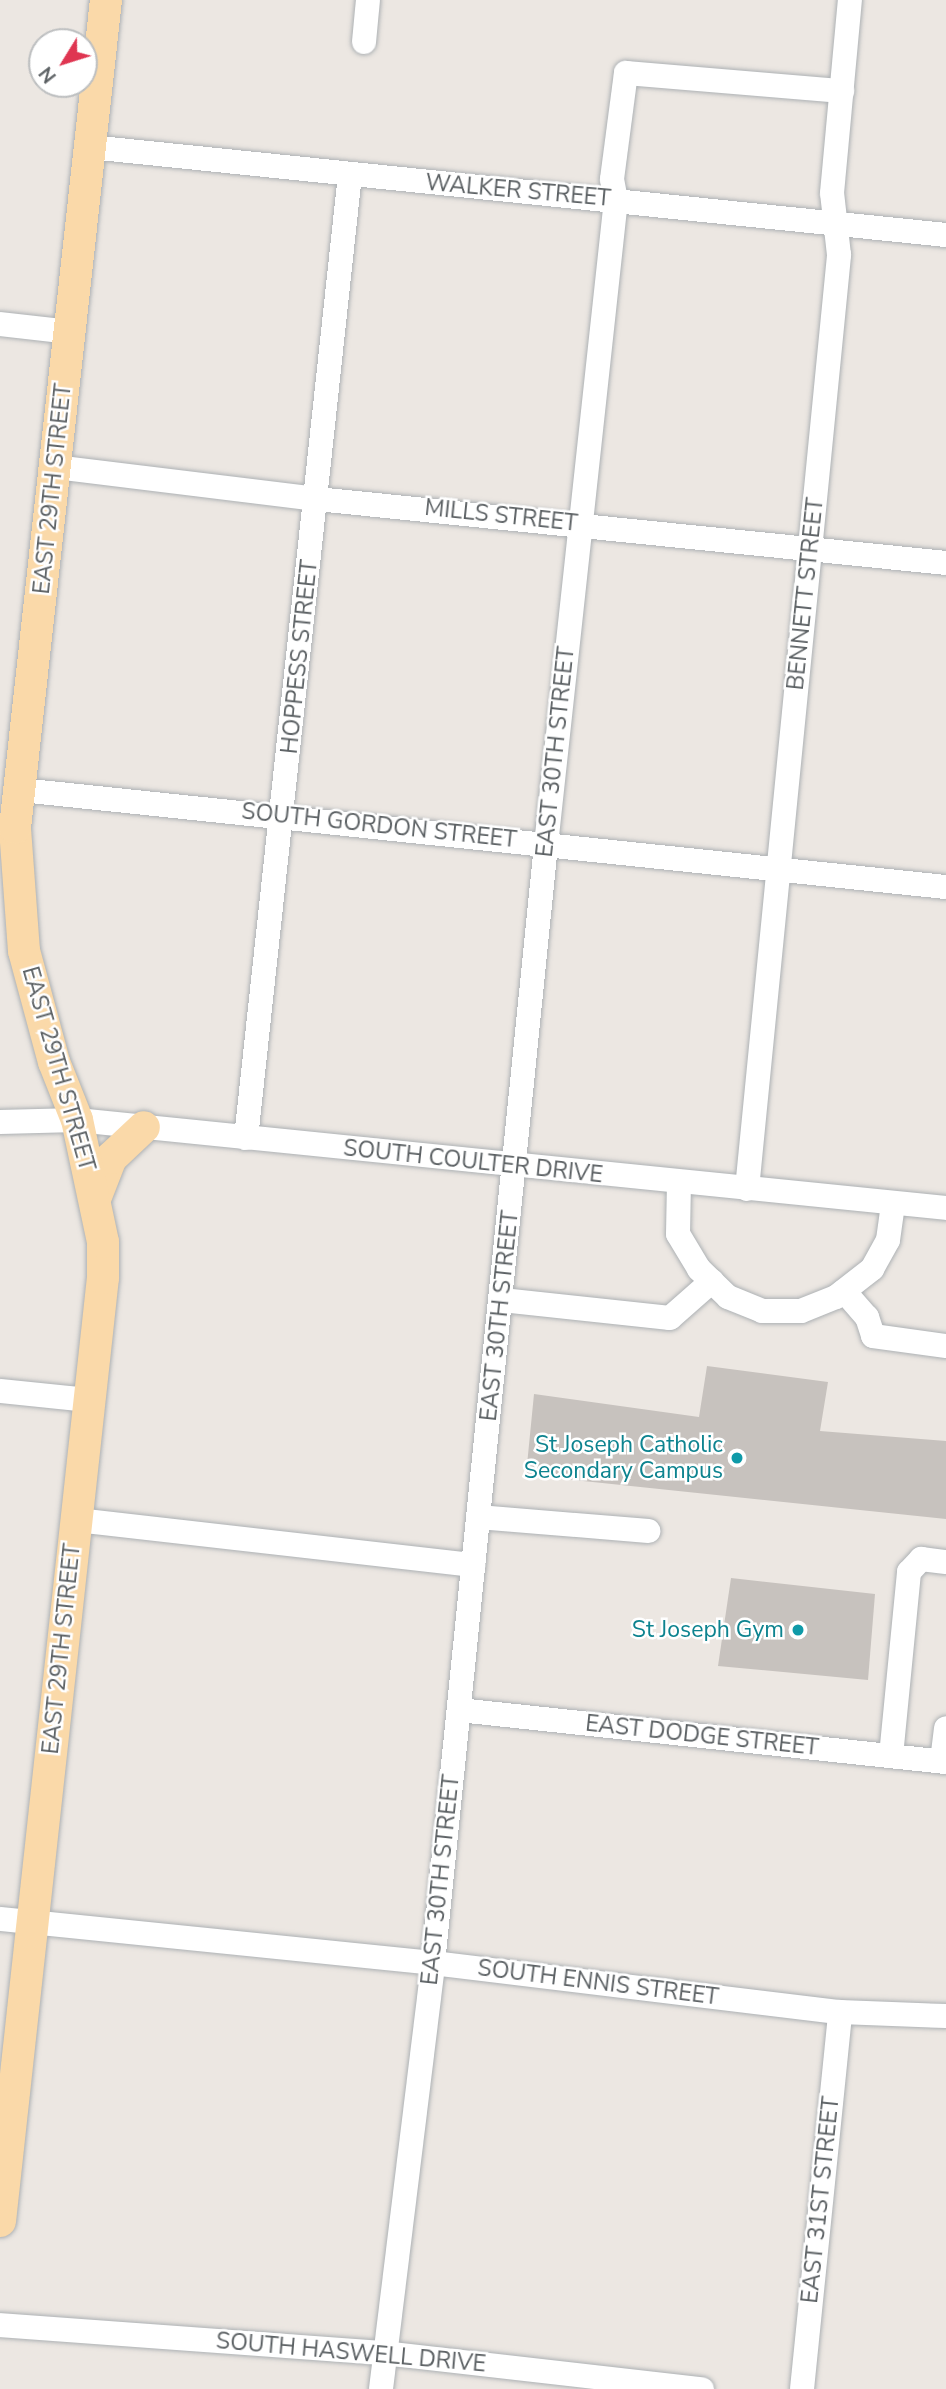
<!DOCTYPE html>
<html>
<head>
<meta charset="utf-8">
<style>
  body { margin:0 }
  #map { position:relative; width:946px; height:2389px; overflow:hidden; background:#ece7e2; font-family:"Nunito Sans",sans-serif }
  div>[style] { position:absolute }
  .building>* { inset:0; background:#c7c2be }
  .roads { filter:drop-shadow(0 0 2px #adb1b4) drop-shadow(0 0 2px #adb1b4) }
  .minor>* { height:24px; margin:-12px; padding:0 12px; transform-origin:12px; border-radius:12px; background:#fff }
  .major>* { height:32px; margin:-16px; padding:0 16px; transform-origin:16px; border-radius:16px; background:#fad9a9 }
  .dots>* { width:19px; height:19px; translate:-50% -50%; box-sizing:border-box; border:4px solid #fff; border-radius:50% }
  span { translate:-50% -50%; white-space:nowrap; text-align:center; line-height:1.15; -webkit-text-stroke:5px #fff; paint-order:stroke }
  .street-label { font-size:23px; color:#5a5f62 }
  .culture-label { font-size:23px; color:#0d838f }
  .right { translate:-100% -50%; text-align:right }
  .north { position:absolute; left:28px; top:28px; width:70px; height:70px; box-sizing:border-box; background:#fff; border:2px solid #bdbfc0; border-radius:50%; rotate:232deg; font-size:19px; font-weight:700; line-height:28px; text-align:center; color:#5a5f62 }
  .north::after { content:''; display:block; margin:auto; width:24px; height:32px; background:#df3551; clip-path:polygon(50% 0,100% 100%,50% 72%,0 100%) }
</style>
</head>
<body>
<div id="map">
  <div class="building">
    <div style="clip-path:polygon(707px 1366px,828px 1382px,820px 1431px,946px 1441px,946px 1519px,526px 1475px,534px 1394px,699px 1417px)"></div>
    <div style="clip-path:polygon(731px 1578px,875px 1594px,868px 1680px,718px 1666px)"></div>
  </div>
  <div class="roads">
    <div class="minor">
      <div style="left:364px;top:42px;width:42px;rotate:-84.6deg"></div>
      <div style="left:90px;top:147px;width:861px;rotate:5.87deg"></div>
      <div style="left:0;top:324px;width:70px;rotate:6.5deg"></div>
      <div style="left:56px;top:467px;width:263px;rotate:7deg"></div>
      <div style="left:317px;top:499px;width:632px;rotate:5.81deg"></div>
      <div style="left:21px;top:790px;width:930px;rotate:5.99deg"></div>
      <div style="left:0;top:1122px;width:77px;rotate:-1.5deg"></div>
      <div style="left:77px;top:1120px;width:873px;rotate:5.78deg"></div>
      <div style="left:246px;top:1138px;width:969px;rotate:-83.84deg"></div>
      <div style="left:679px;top:1182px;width:52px;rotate:91.1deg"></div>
      <div style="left:678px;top:1234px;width:41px;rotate:59deg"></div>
      <div style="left:699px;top:1269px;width:40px;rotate:44deg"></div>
      <div style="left:728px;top:1297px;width:37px;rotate:22deg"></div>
      <div style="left:762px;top:1311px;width:39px"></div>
      <div style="left:801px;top:1311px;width:38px;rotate:-22deg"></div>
      <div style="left:836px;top:1297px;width:46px;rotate:-37.9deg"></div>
      <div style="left:872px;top:1269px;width:33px;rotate:-61deg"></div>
      <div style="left:888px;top:1240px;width:37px;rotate:-82deg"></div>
      <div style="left:747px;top:1189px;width:939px;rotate:-84.37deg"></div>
      <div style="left:839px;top:255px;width:62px;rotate:-96.4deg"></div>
      <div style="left:832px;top:193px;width:194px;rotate:-84.7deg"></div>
      <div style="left:844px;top:1291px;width:35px;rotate:49deg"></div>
      <div style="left:867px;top:1317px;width:20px;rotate:72deg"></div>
      <div style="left:873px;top:1336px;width:74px;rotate:7.8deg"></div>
      <div style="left:502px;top:1300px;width:169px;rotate:6.1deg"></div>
      <div style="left:670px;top:1318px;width:56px;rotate:-41.4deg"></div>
      <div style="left:0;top:1391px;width:89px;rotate:5.8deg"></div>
      <div style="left:478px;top:1517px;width:171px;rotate:4.7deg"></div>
      <div style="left:77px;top:1520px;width:399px;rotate:6.5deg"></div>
      <div style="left:459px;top:1710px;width:490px;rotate:6.1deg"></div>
      <div style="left:891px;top:1756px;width:185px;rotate:-84.4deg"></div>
      <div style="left:909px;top:1572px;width:18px;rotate:-47deg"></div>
      <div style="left:921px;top:1559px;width:25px;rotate:7deg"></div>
      <div style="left:942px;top:1761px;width:33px;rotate:-83deg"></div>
      <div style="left:0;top:1919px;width:435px;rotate:5.8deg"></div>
      <div style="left:433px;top:1963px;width:410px;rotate:6.9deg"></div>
      <div style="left:840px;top:2012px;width:106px;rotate:2.2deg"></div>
      <div style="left:0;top:2325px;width:385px;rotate:4.2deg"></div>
      <div style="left:384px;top:2353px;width:320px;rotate:6.5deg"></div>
      <div style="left:381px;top:2389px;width:429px;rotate:-83deg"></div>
      <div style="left:433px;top:1963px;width:1124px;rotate:-84.23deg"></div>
      <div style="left:546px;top:845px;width:649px;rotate:-83.81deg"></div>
      <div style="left:616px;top:200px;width:21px;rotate:-101deg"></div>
      <div style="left:612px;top:179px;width:107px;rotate:-82.5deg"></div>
      <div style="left:626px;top:73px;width:217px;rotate:4.8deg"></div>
      <div style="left:802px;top:2389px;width:379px;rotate:-84.2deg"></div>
    </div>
    <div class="major">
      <div style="left:95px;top:1199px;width:44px;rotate:-68.7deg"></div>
      <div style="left:111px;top:1158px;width:45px;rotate:-43.2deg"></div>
      <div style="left:0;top:2221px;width:949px;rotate:-83.77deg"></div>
      <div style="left:103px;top:1278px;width:36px;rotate:-90deg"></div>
      <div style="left:103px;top:1242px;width:125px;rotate:-102deg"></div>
      <div style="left:77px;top:1120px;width:62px;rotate:-111.6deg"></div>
      <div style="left:54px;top:1062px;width:115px;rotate:-105.1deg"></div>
      <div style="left:24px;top:951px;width:123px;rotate:-94.2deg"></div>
      <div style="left:15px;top:828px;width:833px;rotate:-83.73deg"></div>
    </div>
  </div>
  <div class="dots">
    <div style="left:737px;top:1458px;background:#0f9aa8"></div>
    <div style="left:798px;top:1630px;background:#0f9aa8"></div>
  </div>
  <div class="street-label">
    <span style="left:518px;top:191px;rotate:5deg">WALKER STREET</span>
    <span style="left:53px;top:489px;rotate:-84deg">EAST 29TH STREET</span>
    <span style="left:501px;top:516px;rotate:6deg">MILLS STREET</span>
    <span style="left:806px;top:594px;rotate:-84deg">BENNETT STREET</span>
    <span style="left:300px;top:657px;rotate:-84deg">HOPPESS STREET</span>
    <span style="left:556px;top:752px;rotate:-84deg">EAST 30TH STREET</span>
    <span style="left:379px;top:826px;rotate:6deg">SOUTH GORDON STREET</span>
    <span style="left:58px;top:1069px;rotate:74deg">EAST 29TH STREET</span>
    <span style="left:473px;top:1162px;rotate:6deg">SOUTH COULTER DRIVE</span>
    <span style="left:500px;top:1316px;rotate:-84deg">EAST 30TH STREET</span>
    <span style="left:62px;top:1649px;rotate:-84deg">EAST 29TH STREET</span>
    <span style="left:702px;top:1736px;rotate:6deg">EAST DODGE STREET</span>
    <span style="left:441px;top:1880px;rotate:-84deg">EAST 30TH STREET</span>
    <span style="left:598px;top:1983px;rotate:7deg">SOUTH ENNIS STREET</span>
    <span style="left:821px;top:2200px;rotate:-84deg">EAST 31ST STREET</span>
    <span style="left:351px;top:2353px;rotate:5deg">SOUTH HASWELL DRIVE</span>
  </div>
  <div class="culture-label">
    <span class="right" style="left:723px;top:1458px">St Joseph Catholic<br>Secondary Campus</span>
    <span class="right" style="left:784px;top:1630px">St Joseph Gym</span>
  </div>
  <div class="north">N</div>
</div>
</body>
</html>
